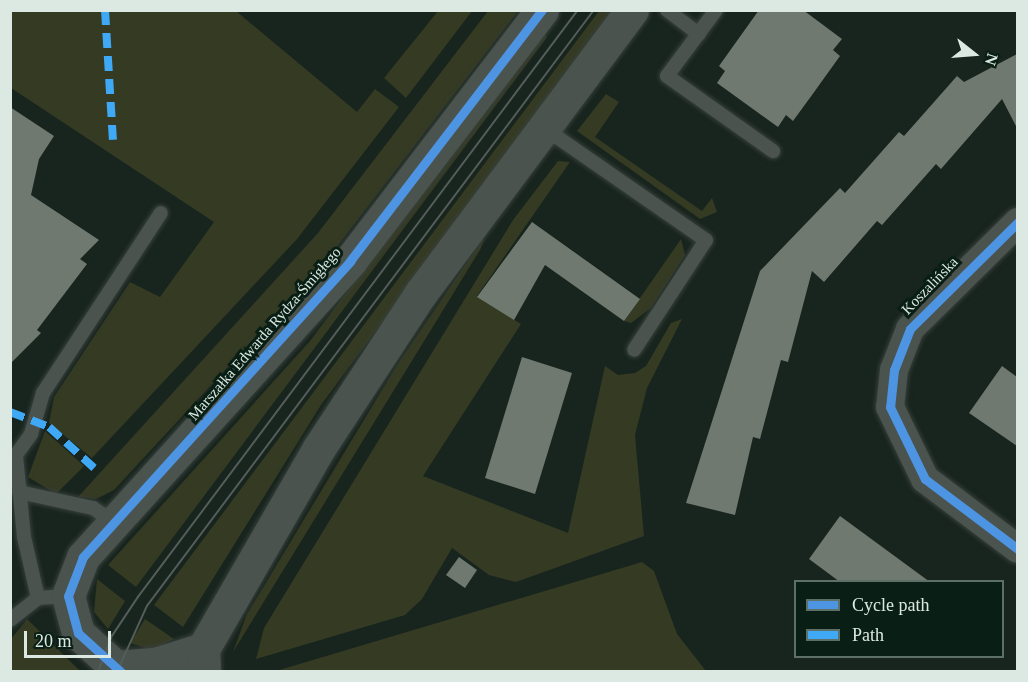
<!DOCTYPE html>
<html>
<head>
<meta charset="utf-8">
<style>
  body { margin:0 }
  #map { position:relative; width:1028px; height:682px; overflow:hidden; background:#18241e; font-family:Georgia,serif }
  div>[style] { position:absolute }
  .green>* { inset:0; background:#353a23 }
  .building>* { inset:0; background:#6f7970 }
  .roads { filter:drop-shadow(0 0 2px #37403c) drop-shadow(0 0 2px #37403c) }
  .service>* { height:14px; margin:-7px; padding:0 7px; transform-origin:7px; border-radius:7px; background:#4a534e }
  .minor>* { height:28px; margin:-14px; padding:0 14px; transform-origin:14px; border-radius:14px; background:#4a534e }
  .tertiary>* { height:33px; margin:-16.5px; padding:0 16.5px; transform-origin:16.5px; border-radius:16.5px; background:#4a534e }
  .tram>* { height:1.5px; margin:-0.75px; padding:0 0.75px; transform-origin:0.75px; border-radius:0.75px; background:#545d59 }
  .quiet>* { height:8px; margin-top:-4px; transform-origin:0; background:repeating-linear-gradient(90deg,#3fa9f5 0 15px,transparent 0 23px) }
  .cycleway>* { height:9px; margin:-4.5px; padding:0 4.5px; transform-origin:4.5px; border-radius:4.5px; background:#4d94e3 }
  span { translate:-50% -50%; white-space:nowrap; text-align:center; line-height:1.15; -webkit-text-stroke:6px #091f15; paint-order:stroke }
  .street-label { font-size:15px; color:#dce9e2 }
  .frame { position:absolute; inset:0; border:12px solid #dce9e2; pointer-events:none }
  .legend { position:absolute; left:794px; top:580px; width:210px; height:78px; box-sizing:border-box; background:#091f15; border:2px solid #5d7067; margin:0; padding:8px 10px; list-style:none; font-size:18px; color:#dce9e2 }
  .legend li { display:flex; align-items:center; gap:12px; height:30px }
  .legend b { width:30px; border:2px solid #5d7067 }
  .north { position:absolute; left:944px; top:24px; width:60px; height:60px; -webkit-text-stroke:4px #091f15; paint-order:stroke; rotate:107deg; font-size:16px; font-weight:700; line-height:24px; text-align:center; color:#dce9e2 }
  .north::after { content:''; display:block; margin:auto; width:21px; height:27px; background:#dce9e2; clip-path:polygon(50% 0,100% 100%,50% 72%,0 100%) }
  .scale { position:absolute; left:24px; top:631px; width:87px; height:27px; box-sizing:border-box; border:3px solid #dce9e2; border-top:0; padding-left:8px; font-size:18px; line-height:21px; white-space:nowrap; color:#dce9e2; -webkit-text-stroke:4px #091f15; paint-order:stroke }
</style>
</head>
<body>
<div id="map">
  <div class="green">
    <div style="clip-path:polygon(10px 11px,236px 11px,357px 112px,375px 89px,399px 107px,297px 239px,92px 458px,49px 423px,54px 397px,130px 282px,160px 297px,214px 222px,11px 88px)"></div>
    <div style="clip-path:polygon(438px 11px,472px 11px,406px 98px,384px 78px)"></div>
    <div style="clip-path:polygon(488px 11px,518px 11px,326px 261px,114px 490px,96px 499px,78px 497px,318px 233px)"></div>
    <div style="clip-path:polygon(599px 11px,614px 11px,321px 405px,183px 627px,154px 605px)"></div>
    <div style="clip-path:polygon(542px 31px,547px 37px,136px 587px,108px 565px,310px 341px)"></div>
    <div style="clip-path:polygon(606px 94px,619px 102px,595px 137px,702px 211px,712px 198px,717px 212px,700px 219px,577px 131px)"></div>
    <div style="clip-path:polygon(558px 161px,570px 162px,477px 296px,521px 324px,423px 476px,568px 533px,605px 366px,618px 375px,635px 373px,646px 366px,671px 323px,682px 319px,647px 388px,635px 435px,644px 536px,516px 582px,489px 575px,452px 548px,422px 599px,405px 615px,256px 659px,264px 628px,513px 220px)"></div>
    <div style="clip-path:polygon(486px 234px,480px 250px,233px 652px,247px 614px,397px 365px)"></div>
    <div style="clip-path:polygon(681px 239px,685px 255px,651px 308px,631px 323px,624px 321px)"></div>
    <div style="clip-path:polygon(45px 431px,84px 466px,56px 494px,28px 477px)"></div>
    <div style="clip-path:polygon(642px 562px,654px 571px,677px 634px,706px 671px,276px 671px)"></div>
    <div style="clip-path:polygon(97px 579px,125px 601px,108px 629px,94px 612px)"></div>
    <div style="clip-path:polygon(27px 619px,80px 671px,11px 671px,11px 639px)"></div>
    <div style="clip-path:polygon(145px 619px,174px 639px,152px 650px,130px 643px)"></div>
  </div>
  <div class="building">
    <div style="clip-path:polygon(759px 10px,803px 10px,842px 39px,833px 50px,840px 56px,812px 95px,793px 121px,786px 115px,778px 127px,717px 83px,725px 71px,719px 66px)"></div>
    <div style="clip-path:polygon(1017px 54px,1017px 128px,1002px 99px,941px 169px,936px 164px,882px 225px,877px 221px,824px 282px,812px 271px,788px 362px,781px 360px,760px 439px,753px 437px,735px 515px,686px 503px,760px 271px,840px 188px,845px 193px,899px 132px,904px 136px,957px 76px,964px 82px)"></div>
    <div style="clip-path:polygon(10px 107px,54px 136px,39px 159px,31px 195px,99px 240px,80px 259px,87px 264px,37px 330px,41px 333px,10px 364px)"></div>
    <div style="clip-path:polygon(532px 222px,640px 299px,624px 321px,545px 265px,514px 320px,477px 297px)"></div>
    <div style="clip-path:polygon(522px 357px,572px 373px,535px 494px,485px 478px)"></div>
    <div style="clip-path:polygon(1002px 366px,1017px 377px,1017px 446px,969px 413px)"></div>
    <div style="clip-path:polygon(840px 516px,930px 582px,840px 582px,809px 559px)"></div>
    <div style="clip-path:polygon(459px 557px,477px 570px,465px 588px,446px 575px)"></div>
  </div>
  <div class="roads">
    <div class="service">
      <div style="left:667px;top:10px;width:40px;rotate:37deg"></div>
      <div style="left:716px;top:10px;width:82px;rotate:126.6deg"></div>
      <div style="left:667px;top:76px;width:130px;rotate:35.3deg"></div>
      <div style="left:544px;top:128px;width:197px;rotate:34.7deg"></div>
      <div style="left:706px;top:240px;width:131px;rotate:123.2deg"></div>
      <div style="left:19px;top:492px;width:76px;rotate:12.2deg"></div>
      <div style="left:93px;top:508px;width:27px;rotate:34deg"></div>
      <div style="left:38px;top:598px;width:63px;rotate:-102.9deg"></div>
      <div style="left:24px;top:537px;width:82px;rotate:-95.6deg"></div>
      <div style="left:16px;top:455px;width:26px;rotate:-54deg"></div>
      <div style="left:31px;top:434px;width:43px;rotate:-73.7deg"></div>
      <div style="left:43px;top:393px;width:215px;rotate:-56.8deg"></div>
      <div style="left:10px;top:620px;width:36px;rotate:-38deg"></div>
      <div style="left:38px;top:598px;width:30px;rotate:-4deg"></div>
    </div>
    <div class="minor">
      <div style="left:1018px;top:222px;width:152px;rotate:135.3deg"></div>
      <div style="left:910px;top:329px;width:44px;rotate:111.3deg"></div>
      <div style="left:894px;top:370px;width:37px;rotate:96deg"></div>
      <div style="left:890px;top:407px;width:80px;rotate:64.1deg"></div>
      <div style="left:925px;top:479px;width:116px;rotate:37deg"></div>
    </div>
    <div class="tertiary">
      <div style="left:117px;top:667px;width:38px;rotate:-5deg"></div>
      <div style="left:155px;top:664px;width:50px;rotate:-17.4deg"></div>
      <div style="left:121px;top:672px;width:58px;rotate:-137.8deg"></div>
      <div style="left:78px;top:633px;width:38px;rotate:-105deg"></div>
      <div style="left:68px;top:596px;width:42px;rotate:-69deg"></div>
      <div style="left:83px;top:557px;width:399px;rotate:-47.9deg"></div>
      <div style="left:350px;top:261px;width:316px;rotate:-52.6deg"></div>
      <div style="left:204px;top:672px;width:23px;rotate:-92deg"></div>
      <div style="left:203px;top:649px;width:232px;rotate:-60deg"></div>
      <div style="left:319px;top:448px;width:186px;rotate:-56.7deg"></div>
      <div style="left:421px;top:293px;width:353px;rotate:-53.3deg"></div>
    </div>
  </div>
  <div class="tram">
    <div style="left:98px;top:672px;width:39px;rotate:-69deg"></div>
    <div style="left:112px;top:636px;width:47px;rotate:-56.3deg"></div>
    <div style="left:138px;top:597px;width:734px;rotate:-53.15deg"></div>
    <div style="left:117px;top:672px;width:72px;rotate:-65.6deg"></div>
    <div style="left:147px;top:606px;width:745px;rotate:-53.13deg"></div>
  </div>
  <div class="quiet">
    <div style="left:105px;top:10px;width:130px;rotate:86.5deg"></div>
    <div style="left:10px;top:412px;width:42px;rotate:21deg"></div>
    <div style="left:49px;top:427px;width:61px;rotate:42.3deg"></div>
  </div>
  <div class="cycleway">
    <div style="left:1018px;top:222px;width:152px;rotate:135.3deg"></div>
    <div style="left:910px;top:329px;width:44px;rotate:111.3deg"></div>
    <div style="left:894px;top:370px;width:37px;rotate:96deg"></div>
    <div style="left:890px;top:407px;width:80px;rotate:64.1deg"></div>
    <div style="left:925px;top:479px;width:116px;rotate:37deg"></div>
    <div style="left:121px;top:672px;width:58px;rotate:-137.8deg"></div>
    <div style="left:78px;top:633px;width:38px;rotate:-105deg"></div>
    <div style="left:68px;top:596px;width:42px;rotate:-69deg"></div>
    <div style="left:83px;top:557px;width:399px;rotate:-47.9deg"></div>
    <div style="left:350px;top:261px;width:316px;rotate:-52.6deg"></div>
  </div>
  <div class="street-label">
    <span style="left:930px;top:286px;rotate:-46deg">Koszalińska</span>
    <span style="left:265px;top:334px;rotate:-49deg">Marszałka Edwarda Rydza-Śmigłego</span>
  </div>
  <div class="frame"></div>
  <ul class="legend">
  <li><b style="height:8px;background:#4d94e3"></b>Cycle path</li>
  <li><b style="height:8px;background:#3fa9f5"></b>Path</li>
  </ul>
  <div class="north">N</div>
  <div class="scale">20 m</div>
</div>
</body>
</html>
